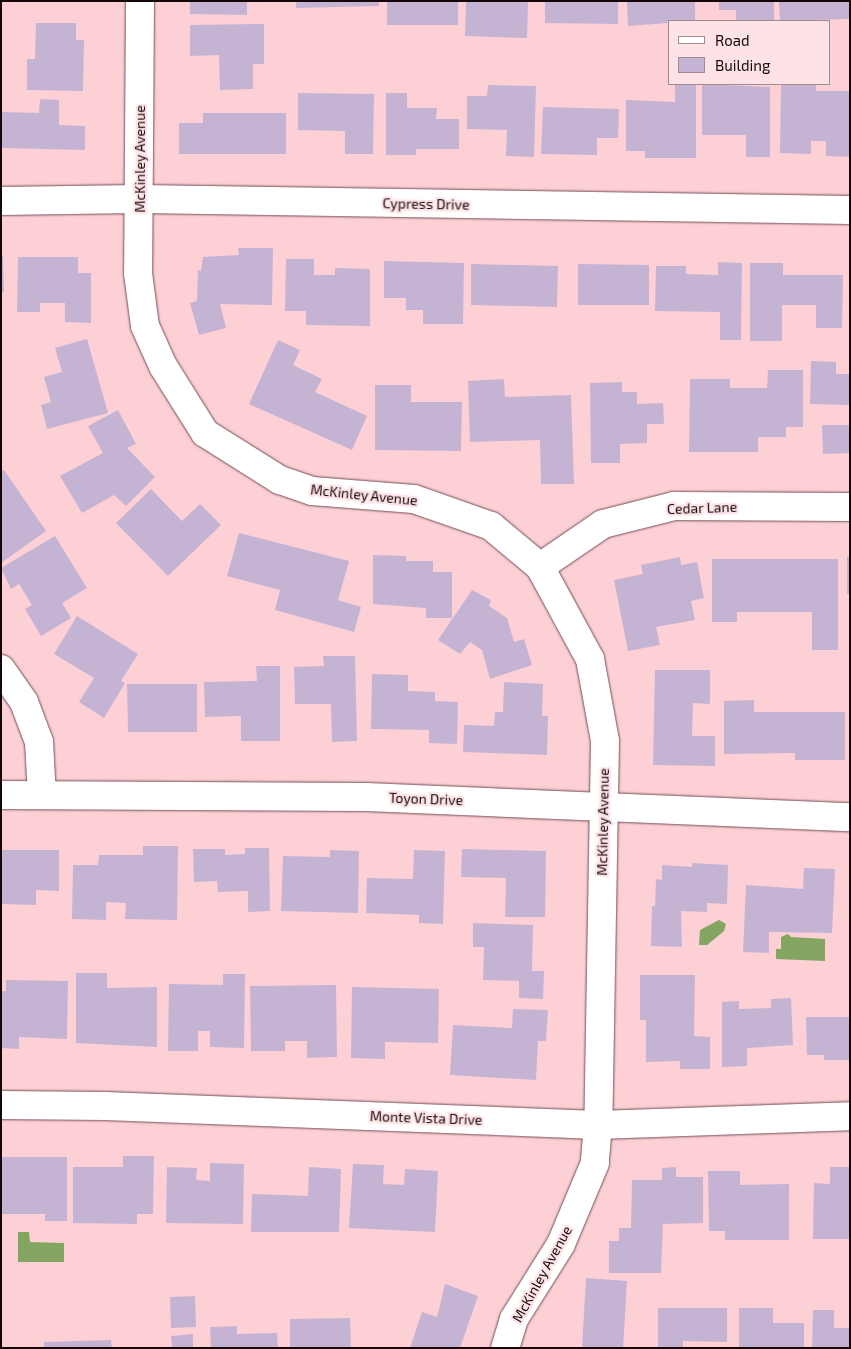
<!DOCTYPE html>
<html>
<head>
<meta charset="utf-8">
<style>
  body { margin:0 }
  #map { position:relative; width:851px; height:1349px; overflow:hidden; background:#fdd0d6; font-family:"Exo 2",sans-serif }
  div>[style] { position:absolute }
  .water>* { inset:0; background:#84a462 }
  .building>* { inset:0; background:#c5b3d4 }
  .roads { filter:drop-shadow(0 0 1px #744f54) drop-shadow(0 0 1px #744f54) }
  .minor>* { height:28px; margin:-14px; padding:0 14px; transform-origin:14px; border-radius:14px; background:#fff }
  span { translate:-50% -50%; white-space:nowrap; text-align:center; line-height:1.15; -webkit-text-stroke:4.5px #fee3e6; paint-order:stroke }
  .street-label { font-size:14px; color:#150709 }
  .frame { position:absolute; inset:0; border:2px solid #150709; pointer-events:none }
  .legend { position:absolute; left:668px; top:20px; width:162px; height:65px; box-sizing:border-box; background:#fee3e6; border:1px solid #a18b8e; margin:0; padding:6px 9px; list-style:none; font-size:15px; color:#150709 }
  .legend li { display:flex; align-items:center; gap:10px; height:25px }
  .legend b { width:25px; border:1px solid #a18b8e }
</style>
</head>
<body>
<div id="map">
  <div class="water">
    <div style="clip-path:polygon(719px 920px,726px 924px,724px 931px,707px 945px,699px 945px,700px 930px)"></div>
    <div style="clip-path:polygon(788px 934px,791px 937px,825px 939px,825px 961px,776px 959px,776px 949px,781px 949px,781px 937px)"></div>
    <div style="clip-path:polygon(18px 1232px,29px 1232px,30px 1242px,64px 1243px,64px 1262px,18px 1262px)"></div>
  </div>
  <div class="building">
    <div style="clip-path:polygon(190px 1px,247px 1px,247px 15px,190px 14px)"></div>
    <div style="clip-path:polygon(296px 1px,379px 1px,379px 6px,296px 8px)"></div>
    <div style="clip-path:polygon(387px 1px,458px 1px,458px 25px,387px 25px)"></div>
    <div style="clip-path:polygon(466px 1px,528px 1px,527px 38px,465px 36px)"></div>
    <div style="clip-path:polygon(545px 1px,618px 1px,618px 24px,545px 23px)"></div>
    <div style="clip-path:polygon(627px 1px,695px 1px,695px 21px,628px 26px)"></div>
    <div style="clip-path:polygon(719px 1px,774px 1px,774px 21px,736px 21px,736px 10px,719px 10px)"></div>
    <div style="clip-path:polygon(779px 1px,849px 1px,849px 19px,780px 21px)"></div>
    <div style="clip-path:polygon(36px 23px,76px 23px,76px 40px,84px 40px,83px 91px,27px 90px,27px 59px,35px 59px)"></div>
    <div style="clip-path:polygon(264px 24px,264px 64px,253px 64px,253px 89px,220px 90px,219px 55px,190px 56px,190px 25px)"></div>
    <div style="clip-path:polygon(675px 84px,696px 84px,696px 158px,645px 158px,645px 151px,626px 151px,626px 100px,675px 102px)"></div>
    <div style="clip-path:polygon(702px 84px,770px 87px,770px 157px,746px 157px,746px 135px,702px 135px)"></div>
    <div style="clip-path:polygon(781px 84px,816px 84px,816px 91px,850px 91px,850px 157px,826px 156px,826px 141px,811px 141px,811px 154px,780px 153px)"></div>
    <div style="clip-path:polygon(488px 85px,536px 86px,534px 157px,506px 156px,507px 130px,467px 129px,467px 96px,487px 96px)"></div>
    <div style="clip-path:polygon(298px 93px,374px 94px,373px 154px,345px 154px,345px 131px,298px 130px)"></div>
    <div style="clip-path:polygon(386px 93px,407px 93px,407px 108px,437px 108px,436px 119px,459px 119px,459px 149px,416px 149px,416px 155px,386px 155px)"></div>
    <div style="clip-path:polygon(40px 99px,59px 100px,59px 125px,85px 126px,85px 150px,1px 148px,1px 112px,39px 113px)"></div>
    <div style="clip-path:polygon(543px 107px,619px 109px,618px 138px,597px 138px,597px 155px,541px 154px)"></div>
    <div style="clip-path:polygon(203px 113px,286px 113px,286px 154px,179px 154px,179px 123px,203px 123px)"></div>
    <div style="clip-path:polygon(238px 248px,273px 248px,272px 305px,220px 304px,226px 328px,199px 335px,190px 303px,197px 301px,198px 270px,201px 271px,203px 257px,239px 255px)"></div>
    <div style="clip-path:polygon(1px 255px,3px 255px,4px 292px,1px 292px)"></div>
    <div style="clip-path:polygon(18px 257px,78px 257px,78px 273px,91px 273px,91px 323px,65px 322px,65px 303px,40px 303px,40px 312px,17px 312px)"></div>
    <div style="clip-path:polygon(286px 259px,314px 259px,314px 275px,335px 275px,335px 268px,370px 269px,370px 326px,306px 325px,306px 311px,285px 311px)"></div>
    <div style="clip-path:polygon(384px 261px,464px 263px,463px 324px,423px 324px,423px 310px,406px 310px,406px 298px,384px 298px)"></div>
    <div style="clip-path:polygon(718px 262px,742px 263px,741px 340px,720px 340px,720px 312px,655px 311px,656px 266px,686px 266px,686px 274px,718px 275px)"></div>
    <div style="clip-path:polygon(750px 263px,783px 263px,783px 275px,843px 275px,842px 328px,816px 328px,816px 305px,782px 305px,782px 341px,750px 341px)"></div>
    <div style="clip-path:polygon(471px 264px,558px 266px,557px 307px,471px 305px)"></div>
    <div style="clip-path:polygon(578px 264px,649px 265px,649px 305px,578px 305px)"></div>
    <div style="clip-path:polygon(87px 339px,108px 413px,47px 429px,41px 405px,51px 402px,44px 377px,62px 372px,55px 348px)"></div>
    <div style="clip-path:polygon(278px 340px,300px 350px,293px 365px,322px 379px,315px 392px,367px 416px,352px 450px,249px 404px)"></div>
    <div style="clip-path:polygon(811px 361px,836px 362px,836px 374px,850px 374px,849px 405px,810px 404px)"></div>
    <div style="clip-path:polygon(768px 370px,803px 370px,803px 427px,786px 427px,786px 437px,758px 437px,758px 452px,689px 452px,690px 379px,730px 379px,730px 388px,767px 388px)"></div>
    <div style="clip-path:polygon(504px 379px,505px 397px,571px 395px,574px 484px,541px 484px,540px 440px,470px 442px,468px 381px)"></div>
    <div style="clip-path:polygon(622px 382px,622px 392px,637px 392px,637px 404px,663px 403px,664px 424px,647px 424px,647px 443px,620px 444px,620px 463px,591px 463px,590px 383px)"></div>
    <div style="clip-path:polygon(375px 385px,411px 385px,411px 402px,462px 402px,461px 451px,375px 450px)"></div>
    <div style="clip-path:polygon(118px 410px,136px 444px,127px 448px,155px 477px,126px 506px,114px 495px,82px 513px,60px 476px,103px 453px,88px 426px)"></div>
    <div style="clip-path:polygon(822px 425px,850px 425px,850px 453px,823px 454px)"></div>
    <div style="clip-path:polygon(4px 470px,46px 531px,1px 563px,1px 471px)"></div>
    <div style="clip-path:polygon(151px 489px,182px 521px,200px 504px,221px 525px,168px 576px,116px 523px)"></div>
    <div style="clip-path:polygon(239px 533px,349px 561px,338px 600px,361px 607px,354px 632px,275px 610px,280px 590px,227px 576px)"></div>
    <div style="clip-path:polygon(55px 536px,87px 588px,62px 603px,71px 618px,41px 636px,25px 609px,32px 605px,19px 584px,11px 589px,1px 568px)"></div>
    <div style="clip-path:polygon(373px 555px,406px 556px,406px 561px,433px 561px,433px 572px,452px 572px,452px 618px,426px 618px,426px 608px,373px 604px)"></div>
    <div style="clip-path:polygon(680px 557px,681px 565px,697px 562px,704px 598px,691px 601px,695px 620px,656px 627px,660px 645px,628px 651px,614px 580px,643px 574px,641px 565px)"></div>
    <div style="clip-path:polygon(847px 557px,850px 557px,850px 594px,847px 594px)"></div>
    <div style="clip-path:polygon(712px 559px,838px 559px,838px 650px,812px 650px,812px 612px,737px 612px,737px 622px,712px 622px)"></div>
    <div style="clip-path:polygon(472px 590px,491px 600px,489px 606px,507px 618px,514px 642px,524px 639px,532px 665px,490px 679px,482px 650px,470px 642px,460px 654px,438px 640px)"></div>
    <div style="clip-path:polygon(77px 616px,138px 654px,121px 681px,125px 683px,104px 718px,79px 702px,94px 678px,54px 654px)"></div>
    <div style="clip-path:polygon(323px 656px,355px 656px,357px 741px,332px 742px,331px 704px,295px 704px,294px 667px,324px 666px)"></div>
    <div style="clip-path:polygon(256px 666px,280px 666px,280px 741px,241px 741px,241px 716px,205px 717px,204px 682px,257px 681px)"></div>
    <div style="clip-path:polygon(655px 670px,710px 670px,710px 704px,693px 703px,692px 736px,715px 736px,715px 766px,653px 765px)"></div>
    <div style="clip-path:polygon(372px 674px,408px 675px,408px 691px,435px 692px,435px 701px,458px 702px,457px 744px,429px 743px,429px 730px,371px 729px)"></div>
    <div style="clip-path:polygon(504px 682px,543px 684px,542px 716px,548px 716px,547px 755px,463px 752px,464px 725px,494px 726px,495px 712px,503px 712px)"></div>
    <div style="clip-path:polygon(127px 684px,197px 684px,197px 732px,128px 732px)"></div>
    <div style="clip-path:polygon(754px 700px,754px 712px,845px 712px,845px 760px,795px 760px,795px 753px,724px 754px,724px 701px)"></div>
    <div style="clip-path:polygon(143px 846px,178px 846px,177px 920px,125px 919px,126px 903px,106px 902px,106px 920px,72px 919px,73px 865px,98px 865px,99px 855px,143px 855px)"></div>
    <div style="clip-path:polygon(245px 848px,269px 848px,270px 911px,248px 912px,248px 891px,218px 892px,217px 881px,194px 882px,193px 849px,225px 849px,225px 855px,245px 854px)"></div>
    <div style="clip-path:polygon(462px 849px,546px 851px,545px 917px,505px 917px,506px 878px,461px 877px)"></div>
    <div style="clip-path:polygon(1px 850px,59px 850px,59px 891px,36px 890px,36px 905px,1px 904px)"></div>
    <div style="clip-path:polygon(330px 850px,359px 851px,358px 913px,281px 911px,283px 856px,330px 857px)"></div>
    <div style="clip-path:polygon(414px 850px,445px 851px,443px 924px,419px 923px,419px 915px,366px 913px,367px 878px,413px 879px)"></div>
    <div style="clip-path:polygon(692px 863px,728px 865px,727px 904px,707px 903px,707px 912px,681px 911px,682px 947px,651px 946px,652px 906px,655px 906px,656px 879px,662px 880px,662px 865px,692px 867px)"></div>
    <div style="clip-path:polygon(804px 868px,835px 869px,832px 933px,769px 932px,769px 953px,743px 952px,746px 885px,803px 889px)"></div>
    <div style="clip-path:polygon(473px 923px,533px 925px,532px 971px,544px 971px,543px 999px,519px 998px,519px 981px,483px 980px,484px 947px,473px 947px)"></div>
    <div style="clip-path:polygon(76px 973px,107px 973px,107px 988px,157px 987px,157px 1047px,76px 1043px)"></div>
    <div style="clip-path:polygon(223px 974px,245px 974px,244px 1048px,210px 1047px,210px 1031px,198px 1031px,198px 1051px,168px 1051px,169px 984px,223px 985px)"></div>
    <div style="clip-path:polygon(640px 975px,695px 975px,694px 1036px,710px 1037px,710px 1069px,680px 1069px,680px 1061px,646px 1062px,646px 1020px,640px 1020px)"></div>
    <div style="clip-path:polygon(6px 980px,68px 981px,67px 1039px,19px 1037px,19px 1049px,1px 1048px,1px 991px,6px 991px)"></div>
    <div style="clip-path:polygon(336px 985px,337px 1057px,307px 1058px,307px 1041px,285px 1041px,285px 1051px,251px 1051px,250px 986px)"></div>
    <div style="clip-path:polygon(352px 987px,439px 989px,438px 1043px,385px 1042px,385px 1059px,351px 1058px)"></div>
    <div style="clip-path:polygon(791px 998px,793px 1045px,747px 1048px,747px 1066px,722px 1067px,722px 1002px,739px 1001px,739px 1009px,771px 1008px,771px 999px)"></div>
    <div style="clip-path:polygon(513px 1009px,548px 1010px,546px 1041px,538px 1041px,536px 1080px,450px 1075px,453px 1025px,512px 1028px)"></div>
    <div style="clip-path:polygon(806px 1017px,850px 1017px,850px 1060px,824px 1060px,824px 1055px,807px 1055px)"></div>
    <div style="clip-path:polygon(123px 1156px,154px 1156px,153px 1214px,137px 1214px,137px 1224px,73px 1223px,73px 1167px,123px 1167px)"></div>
    <div style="clip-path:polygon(1px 1157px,67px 1157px,67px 1221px,45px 1221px,45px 1214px,1px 1214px)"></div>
    <div style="clip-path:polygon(210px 1163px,244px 1164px,243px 1224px,166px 1223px,167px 1167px,197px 1168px,196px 1180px,210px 1181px)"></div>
    <div style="clip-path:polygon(353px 1164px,384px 1165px,383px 1184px,404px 1185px,405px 1169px,438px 1171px,435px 1232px,349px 1228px)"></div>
    <div style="clip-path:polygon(309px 1167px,341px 1169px,339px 1232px,251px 1232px,252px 1194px,308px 1196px)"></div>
    <div style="clip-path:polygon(676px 1167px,676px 1177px,703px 1177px,703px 1223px,663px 1224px,661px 1273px,609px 1273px,609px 1241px,619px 1241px,619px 1228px,631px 1228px,632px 1180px,662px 1180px,662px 1168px)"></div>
    <div style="clip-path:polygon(830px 1167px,850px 1167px,850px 1239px,813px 1239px,814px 1183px,830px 1184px)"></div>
    <div style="clip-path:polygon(708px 1171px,740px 1171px,740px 1185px,789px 1184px,789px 1240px,725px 1240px,725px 1231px,709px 1231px)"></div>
    <div style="clip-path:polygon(586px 1278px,627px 1281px,623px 1348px,582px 1348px)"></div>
    <div style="clip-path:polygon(445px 1284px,478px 1296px,460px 1348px,410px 1348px,422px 1312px,437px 1317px)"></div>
    <div style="clip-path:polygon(195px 1296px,196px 1327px,171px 1328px,170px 1297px)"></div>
    <div style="clip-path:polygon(658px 1308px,727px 1308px,727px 1342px,683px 1341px,683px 1348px,658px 1348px)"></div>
    <div style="clip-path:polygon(739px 1308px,773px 1308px,773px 1323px,804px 1323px,804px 1348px,739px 1348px)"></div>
    <div style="clip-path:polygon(813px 1310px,834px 1310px,834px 1328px,850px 1328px,850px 1348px,812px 1348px)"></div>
    <div style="clip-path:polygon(350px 1318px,351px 1348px,290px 1348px,290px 1319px)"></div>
    <div style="clip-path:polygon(237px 1326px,237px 1334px,277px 1333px,278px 1348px,211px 1348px,210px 1327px)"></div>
    <div style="clip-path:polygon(193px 1334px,193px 1348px,172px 1348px,171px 1336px)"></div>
    <div style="clip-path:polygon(111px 1340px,112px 1348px,44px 1348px,44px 1342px)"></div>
  </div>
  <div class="roads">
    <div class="minor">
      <div style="left:140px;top:1px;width:272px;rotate:90.4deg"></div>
      <div style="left:138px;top:273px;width:53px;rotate:82.5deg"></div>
      <div style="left:145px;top:326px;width:44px;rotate:65.8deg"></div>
      <div style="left:163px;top:366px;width:79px;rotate:57.9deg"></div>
      <div style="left:205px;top:433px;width:89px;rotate:32.1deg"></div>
      <div style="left:280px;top:480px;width:34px;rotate:19deg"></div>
      <div style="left:312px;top:491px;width:102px;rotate:4.5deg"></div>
      <div style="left:414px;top:499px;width:82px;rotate:19.3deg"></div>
      <div style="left:491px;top:526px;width:64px;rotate:39.9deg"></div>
      <div style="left:540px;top:567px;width:105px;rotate:61.5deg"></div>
      <div style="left:590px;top:659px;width:83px;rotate:79.6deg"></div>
      <div style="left:605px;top:741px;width:384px;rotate:91deg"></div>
      <div style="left:598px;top:1125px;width:38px;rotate:95deg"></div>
      <div style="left:595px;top:1163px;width:88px;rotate:112.8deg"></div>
      <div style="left:561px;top:1244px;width:89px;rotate:122.1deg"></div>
      <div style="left:514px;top:1319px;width:30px;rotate:107deg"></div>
      <div style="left:1px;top:201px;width:139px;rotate:-0.8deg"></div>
      <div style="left:140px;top:199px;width:710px;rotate:0.89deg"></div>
      <div style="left:540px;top:567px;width:76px;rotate:-34.3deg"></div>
      <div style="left:603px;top:524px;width:73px;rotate:-14.2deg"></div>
      <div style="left:674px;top:506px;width:176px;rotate:0.3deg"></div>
      <div style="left:1px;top:669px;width:40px;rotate:55.1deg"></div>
      <div style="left:24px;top:702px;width:43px;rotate:69.4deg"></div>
      <div style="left:39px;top:742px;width:53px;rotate:86.8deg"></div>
      <div style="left:1px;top:795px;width:365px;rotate:0.3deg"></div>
      <div style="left:366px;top:797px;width:484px;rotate:2.4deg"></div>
      <div style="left:1px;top:1105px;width:104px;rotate:0.6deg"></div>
      <div style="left:105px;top:1106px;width:493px;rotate:2.2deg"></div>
      <div style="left:598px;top:1125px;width:252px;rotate:-2deg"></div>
    </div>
  </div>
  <div class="street-label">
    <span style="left:140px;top:159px;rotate:-90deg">McKinley Avenue</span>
    <span style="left:426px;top:204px;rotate:1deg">Cypress Drive</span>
    <span style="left:364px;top:495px;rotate:6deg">McKinley Avenue</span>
    <span style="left:702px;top:508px;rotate:-2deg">Cedar Lane</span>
    <span style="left:426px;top:799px;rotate:2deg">Toyon Drive</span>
    <span style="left:603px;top:822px;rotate:-89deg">McKinley Avenue</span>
    <span style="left:426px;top:1118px;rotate:2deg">Monte Vista Drive</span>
    <span style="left:542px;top:1274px;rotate:-61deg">McKinley Avenue</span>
  </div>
  <div class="frame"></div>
  <ul class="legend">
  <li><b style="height:6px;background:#fff"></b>Road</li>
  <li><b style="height:14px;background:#c5b3d4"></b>Building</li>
  </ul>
</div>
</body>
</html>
